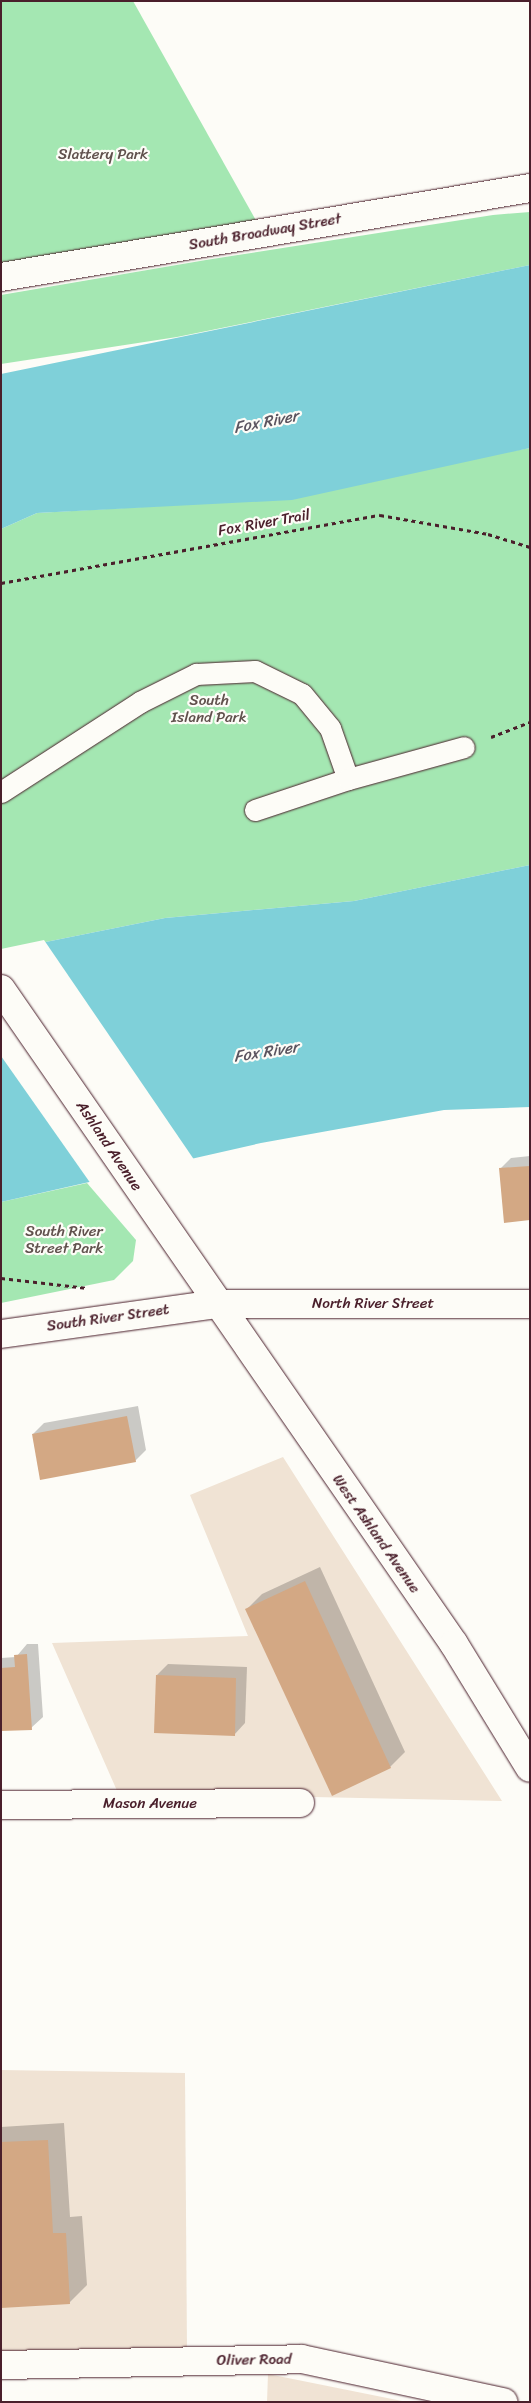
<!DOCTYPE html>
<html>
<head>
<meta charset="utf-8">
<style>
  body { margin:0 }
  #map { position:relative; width:531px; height:2403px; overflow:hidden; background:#fdfcf7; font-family:Sriracha,sans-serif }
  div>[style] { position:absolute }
  .built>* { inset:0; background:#f0e3d4 }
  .green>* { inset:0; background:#a4e7b2 }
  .water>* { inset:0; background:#7fd0d9 }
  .pier>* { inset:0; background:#fdfcf7 }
  .shadow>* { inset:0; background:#0003 }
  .building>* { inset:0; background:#d3a884 }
  .path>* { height:3px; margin-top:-1.5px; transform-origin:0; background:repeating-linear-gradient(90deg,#4a1f2b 0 4px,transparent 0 8px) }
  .roads { filter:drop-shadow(0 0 1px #4a1f2b) drop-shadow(0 0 1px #4a1f2b) }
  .lane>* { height:21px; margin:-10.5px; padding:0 10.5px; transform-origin:10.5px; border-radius:10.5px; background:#fdfcf7 }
  .street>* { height:28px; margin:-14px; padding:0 14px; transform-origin:14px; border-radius:14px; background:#fdfcf7 }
  .secondary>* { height:28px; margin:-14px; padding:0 14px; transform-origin:14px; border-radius:14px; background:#fdfcf7 }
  span { translate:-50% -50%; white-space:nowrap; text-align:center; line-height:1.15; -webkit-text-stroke:4.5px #fdfcf7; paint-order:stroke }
  .park-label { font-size:15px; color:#60514d }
  .street-label { font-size:15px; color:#4a1f2b }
  .water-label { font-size:16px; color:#5a545f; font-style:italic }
  .frame { position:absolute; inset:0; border:2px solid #4a1f2b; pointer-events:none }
</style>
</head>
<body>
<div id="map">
  <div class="built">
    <div style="clip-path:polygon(283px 1457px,502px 1801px,118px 1793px,52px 1643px,248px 1636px,190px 1495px)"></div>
    <div style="clip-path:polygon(1px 2070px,185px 2073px,187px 2351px,1px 2355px)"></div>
    <div style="clip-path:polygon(268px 2374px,407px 2402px,267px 2402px)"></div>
  </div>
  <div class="green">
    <div style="clip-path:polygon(1px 1px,133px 1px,263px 233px,1px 277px)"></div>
    <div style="clip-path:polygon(530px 212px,530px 265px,177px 337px,1px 364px,1px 295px,206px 260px,493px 215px)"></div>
    <div style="clip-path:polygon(530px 448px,530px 865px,354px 901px,165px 918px,1px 951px,1px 529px,37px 513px,212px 503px)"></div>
    <div style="clip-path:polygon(87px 1183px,136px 1240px,133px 1261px,114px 1280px,1px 1303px,1px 1202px)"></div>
  </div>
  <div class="water">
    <div style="clip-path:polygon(530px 265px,530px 448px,292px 500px,37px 513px,1px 529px,1px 374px)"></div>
    <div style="clip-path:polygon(530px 865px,530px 1107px,444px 1110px,261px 1143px,1px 1202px,1px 951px,165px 918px,354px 901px)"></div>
  </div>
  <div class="pier">
    <div style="clip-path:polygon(44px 940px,195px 1161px,91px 1184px,1px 1056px,1px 949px)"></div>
  </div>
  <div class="shadow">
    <div style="clip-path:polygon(530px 1156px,530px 1219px,500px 1169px,511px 1158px)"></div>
    <div style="clip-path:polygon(138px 1406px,146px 1450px,135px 1461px,33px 1434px,44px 1423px)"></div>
    <div style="clip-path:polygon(320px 1567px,405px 1752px,390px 1767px,247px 1609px,262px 1594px)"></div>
    <div style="clip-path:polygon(27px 1644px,38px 1644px,43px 1717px,31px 1728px,1px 1730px,1px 1658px,16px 1657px)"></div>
    <div style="clip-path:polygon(168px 1664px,247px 1667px,245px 1723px,234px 1735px,157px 1675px)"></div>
    <div style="clip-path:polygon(64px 2123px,70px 2217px,82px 2216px,87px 2285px,69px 2303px,1px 2307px,1px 2127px)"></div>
  </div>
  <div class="building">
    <div style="clip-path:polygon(530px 1166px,530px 1220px,504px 1223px,499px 1168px)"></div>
    <div style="clip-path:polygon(127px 1416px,136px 1462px,40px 1480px,32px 1434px)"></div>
    <div style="clip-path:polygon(305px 1581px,391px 1768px,332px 1796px,245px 1609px)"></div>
    <div style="clip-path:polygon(27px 1654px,32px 1730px,1px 1731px,1px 1668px,15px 1667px,14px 1655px)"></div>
    <div style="clip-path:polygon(156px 1675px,236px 1678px,235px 1736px,154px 1733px)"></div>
    <div style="clip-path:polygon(48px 2140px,53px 2233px,66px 2233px,70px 2304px,1px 2308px,1px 2142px)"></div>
  </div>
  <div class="path">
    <div style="left:1px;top:583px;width:385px;rotate:-10.2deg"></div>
    <div style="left:380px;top:515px;width:110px;rotate:10deg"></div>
    <div style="left:488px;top:534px;width:44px;rotate:17.2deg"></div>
    <div style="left:491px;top:737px;width:42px;rotate:-21deg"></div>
    <div style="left:1px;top:1278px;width:87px;rotate:6.6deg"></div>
  </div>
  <div class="roads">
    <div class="lane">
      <div style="left:1px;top:792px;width:166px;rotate:-32.9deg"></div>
      <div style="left:140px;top:702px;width:63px;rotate:-26.6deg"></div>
      <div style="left:196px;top:674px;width:59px;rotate:-2.9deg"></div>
      <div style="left:255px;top:671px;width:52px;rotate:26.1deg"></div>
      <div style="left:302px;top:694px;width:44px;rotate:50.5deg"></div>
      <div style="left:330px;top:728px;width:54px;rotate:70.6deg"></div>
      <div style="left:255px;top:810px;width:98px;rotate:-18.4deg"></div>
      <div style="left:348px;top:779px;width:120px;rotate:-15.4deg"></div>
    </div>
    <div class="street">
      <div style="left:1px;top:1805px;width:299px;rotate:-0.4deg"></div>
      <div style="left:1px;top:2365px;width:301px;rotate:-1.1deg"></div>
      <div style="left:302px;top:2359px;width:206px;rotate:12.1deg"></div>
    </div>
    <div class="secondary">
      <div style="left:1px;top:277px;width:536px;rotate:-9.55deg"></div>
      <div style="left:1px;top:989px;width:796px;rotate:55.33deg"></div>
      <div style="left:454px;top:1644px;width:145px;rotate:58.5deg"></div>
      <div style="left:1px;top:1334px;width:217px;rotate:-7.9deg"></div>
      <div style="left:216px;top:1304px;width:314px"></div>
    </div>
  </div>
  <div class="park-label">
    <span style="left:103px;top:155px">Slattery Park</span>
    <span style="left:209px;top:709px">South<br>Island Park</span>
    <span style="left:64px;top:1240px">South River<br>Street Park</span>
  </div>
  <div class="street-label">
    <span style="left:265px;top:232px;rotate:-10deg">South Broadway Street</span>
    <span style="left:264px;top:523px;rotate:-10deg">Fox River Trail</span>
    <span style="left:109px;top:1146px;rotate:56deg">Ashland Avenue</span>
    <span style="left:373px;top:1304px">North River Street</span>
    <span style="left:108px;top:1318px;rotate:-8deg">South River Street</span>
    <span style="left:376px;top:1534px;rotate:55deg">West Ashland Avenue</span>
    <span style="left:150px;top:1804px">Mason Avenue</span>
    <span style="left:254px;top:2360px;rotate:-1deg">Oliver Road</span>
  </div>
  <div class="water-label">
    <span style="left:266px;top:422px;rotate:-11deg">Fox River</span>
    <span style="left:266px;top:1052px;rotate:-9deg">Fox River</span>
  </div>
  <div class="frame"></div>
</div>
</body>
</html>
